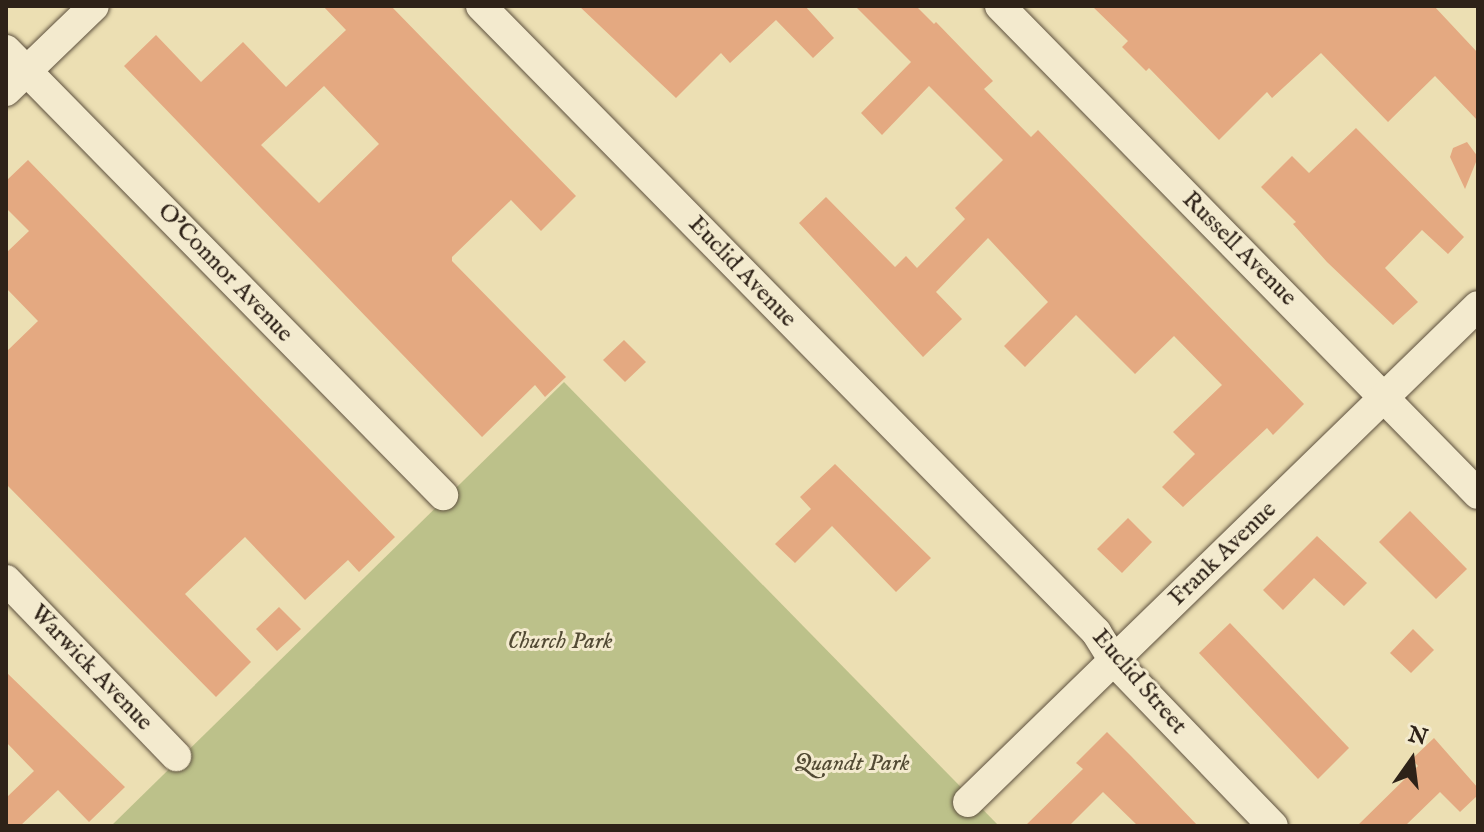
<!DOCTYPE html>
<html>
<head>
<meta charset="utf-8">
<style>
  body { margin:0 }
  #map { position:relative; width:1484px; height:832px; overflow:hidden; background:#ecdfb3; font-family:"IM FELL English",serif }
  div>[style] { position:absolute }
  .green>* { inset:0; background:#bcc18a }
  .building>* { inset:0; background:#e4a981 }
  .roads { filter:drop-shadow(0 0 2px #5e513f) drop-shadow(0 0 2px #5e513f) }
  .minor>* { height:30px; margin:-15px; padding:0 15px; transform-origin:15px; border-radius:15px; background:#f3eace }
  span { translate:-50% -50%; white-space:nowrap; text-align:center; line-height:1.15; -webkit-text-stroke:6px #f3eace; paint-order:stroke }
  .street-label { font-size:24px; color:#2e2218 }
  .park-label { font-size:24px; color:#524a34; font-style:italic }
  .frame { position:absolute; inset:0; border:8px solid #2e2218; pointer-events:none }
  .north { position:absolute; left:1372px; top:720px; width:80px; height:80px; -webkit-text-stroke:6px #f3eace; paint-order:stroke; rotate:14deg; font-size:22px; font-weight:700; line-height:32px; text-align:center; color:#2e2218 }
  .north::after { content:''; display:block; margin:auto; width:28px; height:36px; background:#2e2218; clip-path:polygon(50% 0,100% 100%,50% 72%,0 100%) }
</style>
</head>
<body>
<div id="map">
  <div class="green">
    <div style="clip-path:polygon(564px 382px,999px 826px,111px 826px)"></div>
  </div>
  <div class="building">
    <div style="clip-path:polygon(evenodd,323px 6px,391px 6px,576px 196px,541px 231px,511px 200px,452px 257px,452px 261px,566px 377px,545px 397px,535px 385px,482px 437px,124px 66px,156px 35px,201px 82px,243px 42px,286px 87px,346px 30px,323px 6px,324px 86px,379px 144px,319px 203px,261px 145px,324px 86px)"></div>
    <div style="clip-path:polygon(579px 6px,805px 6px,834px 38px,813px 58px,776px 20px,730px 63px,721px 53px,676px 98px)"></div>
    <div style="clip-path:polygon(855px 6px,916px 6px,934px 24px,936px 22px,993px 81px,984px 89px,1031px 137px,1038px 130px,1304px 404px,1273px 435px,1267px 428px,1183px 507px,1162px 487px,1195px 454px,1173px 432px,1222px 385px,1174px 336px,1135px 374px,1076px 315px,1025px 367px,1004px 346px,1048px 302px,988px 238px,936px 292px,962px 319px,923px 357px,799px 223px,826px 197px,895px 267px,906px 256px,917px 268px,965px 219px,955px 208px,1003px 160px,929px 86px,882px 135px,861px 113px,911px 62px)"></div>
    <div style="clip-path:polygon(1092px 6px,1434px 6px,1478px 53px,1478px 121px,1435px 76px,1388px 122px,1321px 53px,1272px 98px,1267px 92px,1219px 140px,1149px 68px,1146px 71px,1122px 47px,1128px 41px)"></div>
    <div style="clip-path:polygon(1356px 128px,1464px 237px,1448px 254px,1422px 230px,1385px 268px,1418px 302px,1393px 325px,1327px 262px,1293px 224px,1296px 222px,1261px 187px,1292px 156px,1309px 173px)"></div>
    <div style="clip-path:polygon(1467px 142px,1478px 157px,1465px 189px,1450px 157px,1453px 148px)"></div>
    <div style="clip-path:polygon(28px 160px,395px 537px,359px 572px,348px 560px,305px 600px,245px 537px,185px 594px,251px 662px,216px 697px,6px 484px,6px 352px,38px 321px,6px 288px,6px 253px,29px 231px,6px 208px,6px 181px)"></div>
    <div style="clip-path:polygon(624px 340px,646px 362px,625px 382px,603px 360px)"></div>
    <div style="clip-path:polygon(835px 464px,931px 558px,896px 592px,832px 526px,795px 563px,775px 544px,811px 509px,800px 497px)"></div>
    <div style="clip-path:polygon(1410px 511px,1467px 569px,1436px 599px,1379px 542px)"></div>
    <div style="clip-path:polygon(1128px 518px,1152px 542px,1122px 573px,1097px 549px)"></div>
    <div style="clip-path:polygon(1317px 536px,1367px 583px,1344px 606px,1314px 578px,1283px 610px,1263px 590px)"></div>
    <div style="clip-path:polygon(279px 607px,301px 629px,277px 651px,256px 629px)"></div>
    <div style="clip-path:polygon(1230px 623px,1349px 748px,1318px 779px,1199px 653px)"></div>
    <div style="clip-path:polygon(1413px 629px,1434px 650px,1411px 673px,1390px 653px)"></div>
    <div style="clip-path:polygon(6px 672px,125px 787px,89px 822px,58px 790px,20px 826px,6px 826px,6px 798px,34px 771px,6px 742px)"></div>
    <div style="clip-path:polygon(1107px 732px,1131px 756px,1198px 826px,1138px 826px,1103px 792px,1069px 826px,1025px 826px,1083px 769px,1076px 763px)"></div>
    <div style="clip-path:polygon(1434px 738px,1478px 788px,1478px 795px,1460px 812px,1440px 792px,1405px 826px,1357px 826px,1418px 766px,1412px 759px)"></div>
  </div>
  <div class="roads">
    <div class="minor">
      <div style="left:481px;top:6px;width:878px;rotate:45.51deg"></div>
      <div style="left:1096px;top:632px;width:34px;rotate:58deg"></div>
      <div style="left:1114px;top:661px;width:229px;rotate:46.1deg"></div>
      <div style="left:1000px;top:6px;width:683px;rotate:45.59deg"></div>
      <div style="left:6px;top:50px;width:624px;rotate:45.52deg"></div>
      <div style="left:6px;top:91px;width:122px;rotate:-44deg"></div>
      <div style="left:6px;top:580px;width:245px;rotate:46deg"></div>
      <div style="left:968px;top:802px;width:711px;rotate:-44.2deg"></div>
    </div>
  </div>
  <div class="street-label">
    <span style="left:1239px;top:249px;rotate:45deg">Russell Avenue</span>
    <span style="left:742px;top:272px;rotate:46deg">Euclid Avenue</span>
    <span style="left:225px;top:273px;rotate:46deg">O'Connor Avenue</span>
    <span style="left:1223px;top:554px;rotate:-44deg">Frank Avenue</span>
    <span style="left:91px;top:668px;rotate:46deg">Warwick Avenue</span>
    <span style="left:1139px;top:682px;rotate:49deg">Euclid Street</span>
  </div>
  <div class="park-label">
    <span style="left:560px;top:642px">Church Park</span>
    <span style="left:852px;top:764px">Quandt Park</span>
  </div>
  <div class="frame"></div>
  <div class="north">N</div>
</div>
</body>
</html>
